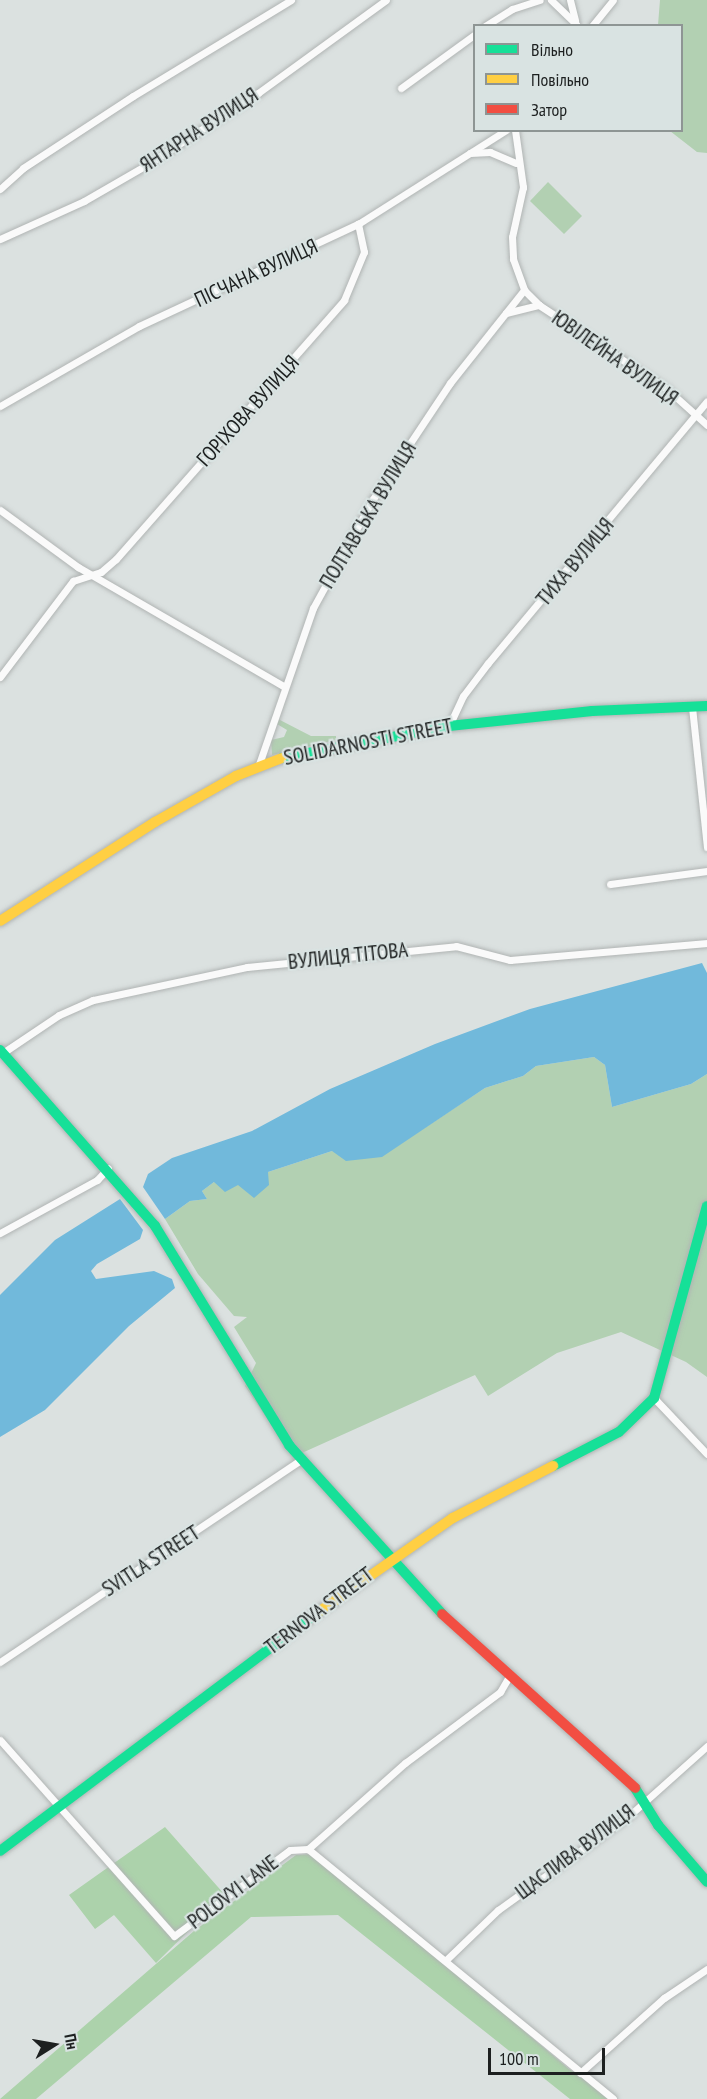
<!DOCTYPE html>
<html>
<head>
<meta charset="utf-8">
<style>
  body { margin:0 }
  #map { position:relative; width:707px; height:2099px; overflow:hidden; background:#dbe1e0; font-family:"PT Sans Narrow",sans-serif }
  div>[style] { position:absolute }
  .green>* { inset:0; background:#b2d0b2 }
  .forest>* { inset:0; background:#acd2ab }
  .water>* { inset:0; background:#71b9db }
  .roads { filter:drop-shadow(0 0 2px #b0b4b3) drop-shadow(0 0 2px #b0b4b3) }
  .street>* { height:7px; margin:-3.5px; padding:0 3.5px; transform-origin:3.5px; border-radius:3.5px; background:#fafafa }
  .fast>* { height:10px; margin:-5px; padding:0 5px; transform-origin:5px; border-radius:5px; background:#16e098 }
  .slow>* { height:10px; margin:-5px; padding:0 5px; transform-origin:5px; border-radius:5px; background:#ffcf43 }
  .jam>* { height:10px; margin:-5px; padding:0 5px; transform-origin:5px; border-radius:5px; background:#f24e42 }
  span { translate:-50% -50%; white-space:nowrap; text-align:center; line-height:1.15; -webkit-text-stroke:4.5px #d9e3e2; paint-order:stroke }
  .street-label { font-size:21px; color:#1d2020 }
  .legend { position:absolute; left:473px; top:24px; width:210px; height:108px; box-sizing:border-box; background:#d9e3e2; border:2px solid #8e9594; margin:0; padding:8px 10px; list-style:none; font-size:18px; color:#1d2020 }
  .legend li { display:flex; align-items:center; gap:12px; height:30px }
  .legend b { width:30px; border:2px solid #8e9594 }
  .north { position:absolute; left:24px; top:2015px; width:60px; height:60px; -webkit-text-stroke:4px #d9e3e2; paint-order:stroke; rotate:79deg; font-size:16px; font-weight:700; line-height:24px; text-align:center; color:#1d2020 }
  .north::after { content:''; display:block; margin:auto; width:21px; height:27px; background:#1d2020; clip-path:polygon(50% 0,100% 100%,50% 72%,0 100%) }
  .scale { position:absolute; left:488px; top:2048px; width:117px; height:27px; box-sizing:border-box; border:3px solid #1d2020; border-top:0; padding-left:8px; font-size:18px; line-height:21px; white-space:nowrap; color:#1d2020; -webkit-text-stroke:4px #d9e3e2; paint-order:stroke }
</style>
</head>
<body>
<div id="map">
  <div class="green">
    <div style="clip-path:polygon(660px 0,707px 0,707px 153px,697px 152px,670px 131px,682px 130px,682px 26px,658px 25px)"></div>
    <div style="clip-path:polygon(548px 182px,582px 216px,564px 234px,530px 201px)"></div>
    <div style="clip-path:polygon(278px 719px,311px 736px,336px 736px,336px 740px,272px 755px,271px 740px,284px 737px,287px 730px,277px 724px)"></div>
    <div style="clip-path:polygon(594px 1057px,605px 1065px,612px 1107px,691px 1084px,707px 1074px,707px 1377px,686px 1362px,621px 1332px,557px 1353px,488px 1396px,475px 1375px,293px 1457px,245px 1386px,256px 1363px,234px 1327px,247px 1317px,234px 1316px,198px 1274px,165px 1219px,190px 1201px,207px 1199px,202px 1191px,214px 1182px,268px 1172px,332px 1151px,382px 1156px,485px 1088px,523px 1076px,536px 1066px)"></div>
  </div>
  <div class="forest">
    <div style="clip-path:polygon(165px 1827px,225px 1895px,156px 1963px,114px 1915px,95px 1929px,69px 1895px)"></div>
    <div style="clip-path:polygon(315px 1854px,569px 2069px,615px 2099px,570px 2099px,338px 1915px,251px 1917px,36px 2099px,0 2099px,194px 1931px,296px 1855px)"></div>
  </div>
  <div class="water">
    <div style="clip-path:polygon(702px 963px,707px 973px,707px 1074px,691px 1084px,612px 1107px,605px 1065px,594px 1057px,536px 1066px,523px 1076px,485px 1088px,382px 1157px,346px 1161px,332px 1151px,268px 1172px,269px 1185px,254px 1198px,238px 1185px,225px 1192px,214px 1182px,202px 1191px,207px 1199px,190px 1201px,165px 1219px,143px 1187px,148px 1174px,172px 1158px,252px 1131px,330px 1089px,435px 1044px,530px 1009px)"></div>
    <div style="clip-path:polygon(120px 1199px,143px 1230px,140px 1239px,97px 1264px,91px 1271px,96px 1279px,154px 1271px,172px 1279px,175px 1288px,129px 1326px,45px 1410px,0 1437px,0 1295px,55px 1240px)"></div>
  </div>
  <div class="roads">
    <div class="street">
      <div style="left:551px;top:0;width:35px;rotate:44deg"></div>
      <div style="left:570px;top:0;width:21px;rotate:76deg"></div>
      <div style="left:485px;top:26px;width:32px;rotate:-32deg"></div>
      <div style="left:512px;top:9px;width:29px;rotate:-18deg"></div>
      <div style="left:592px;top:26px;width:33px;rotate:-51deg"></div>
      <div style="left:401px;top:88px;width:90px;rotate:-36deg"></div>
      <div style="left:515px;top:130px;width:58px;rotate:82deg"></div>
      <div style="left:523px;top:187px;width:51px;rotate:102.4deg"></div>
      <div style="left:512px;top:237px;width:22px;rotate:87deg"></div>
      <div style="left:513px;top:259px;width:33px;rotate:70deg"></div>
      <div style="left:524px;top:290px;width:21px;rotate:45deg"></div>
      <div style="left:539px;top:305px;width:153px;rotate:33.3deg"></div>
      <div style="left:667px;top:389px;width:54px;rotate:42deg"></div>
      <div style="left:470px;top:153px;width:20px;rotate:-3deg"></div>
      <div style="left:490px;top:152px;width:28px;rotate:23deg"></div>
      <div style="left:0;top:189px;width:31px;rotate:-42deg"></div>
      <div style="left:23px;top:168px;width:131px;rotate:-33.2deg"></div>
      <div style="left:133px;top:96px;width:185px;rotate:-31.3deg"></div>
      <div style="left:0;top:239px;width:92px;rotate:-24.3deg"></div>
      <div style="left:84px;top:201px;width:74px;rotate:-30deg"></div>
      <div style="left:148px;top:164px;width:131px;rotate:-32.8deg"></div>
      <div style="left:258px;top:93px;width:158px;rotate:-36deg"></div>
      <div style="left:506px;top:313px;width:34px;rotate:-14deg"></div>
      <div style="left:0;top:406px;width:160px;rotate:-29.9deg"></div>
      <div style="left:139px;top:326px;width:242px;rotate:-25deg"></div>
      <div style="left:358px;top:224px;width:175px;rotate:-32.4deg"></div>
      <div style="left:0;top:510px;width:97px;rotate:36.2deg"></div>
      <div style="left:78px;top:567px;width:239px;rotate:30.1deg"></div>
      <div style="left:0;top:677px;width:121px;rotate:-52.8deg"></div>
      <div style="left:73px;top:581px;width:29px;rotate:-18deg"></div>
      <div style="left:101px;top:572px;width:20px;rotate:-41deg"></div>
      <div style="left:116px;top:559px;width:345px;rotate:-48.6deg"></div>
      <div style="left:344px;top:300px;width:52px;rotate:-67.4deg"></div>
      <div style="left:364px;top:252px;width:29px;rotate:-102deg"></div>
      <div style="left:692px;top:707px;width:141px;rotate:83.9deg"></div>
      <div style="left:449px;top:726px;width:33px;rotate:-65deg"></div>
      <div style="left:463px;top:696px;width:41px;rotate:-52.9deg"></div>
      <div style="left:488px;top:663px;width:341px;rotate:-50.1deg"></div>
      <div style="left:259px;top:764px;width:165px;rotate:-70.9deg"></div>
      <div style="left:313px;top:608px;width:124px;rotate:-61.2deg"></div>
      <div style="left:373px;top:499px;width:139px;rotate:-56.4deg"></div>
      <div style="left:450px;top:383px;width:119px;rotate:-51.5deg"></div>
      <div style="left:610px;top:884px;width:98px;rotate:-7.6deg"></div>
      <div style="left:4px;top:1052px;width:66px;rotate:-33.9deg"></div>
      <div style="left:59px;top:1015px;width:37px;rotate:-24deg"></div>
      <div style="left:93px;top:1000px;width:157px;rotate:-12.1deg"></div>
      <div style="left:247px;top:967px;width:210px;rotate:-5.7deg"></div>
      <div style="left:456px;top:946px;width:56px;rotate:14.5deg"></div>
      <div style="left:510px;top:960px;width:198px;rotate:-4.9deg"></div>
      <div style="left:0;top:1233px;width:111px;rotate:-28.7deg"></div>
      <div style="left:97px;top:1180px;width:16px;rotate:-47deg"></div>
      <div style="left:654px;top:1398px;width:77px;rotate:46.6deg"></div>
      <div style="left:0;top:1662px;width:364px;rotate:-33.9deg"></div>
      <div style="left:0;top:1740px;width:262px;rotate:48.4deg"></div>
      <div style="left:174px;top:1936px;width:144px;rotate:-36.6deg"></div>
      <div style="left:290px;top:1850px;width:18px;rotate:-3deg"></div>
      <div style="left:308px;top:1849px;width:130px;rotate:-41.6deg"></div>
      <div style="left:405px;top:1763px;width:119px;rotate:-36.8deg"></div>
      <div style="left:500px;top:1692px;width:20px;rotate:-60deg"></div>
      <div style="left:308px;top:1849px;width:394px;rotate:39.3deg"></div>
      <div style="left:446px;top:1960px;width:72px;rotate:-43.9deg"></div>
      <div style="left:498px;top:1910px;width:164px;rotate:-35.8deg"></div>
      <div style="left:631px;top:1814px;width:102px;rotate:-41.8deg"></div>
      <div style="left:580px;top:2073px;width:113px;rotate:-41.8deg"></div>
      <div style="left:664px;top:1998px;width:52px;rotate:-34deg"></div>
    </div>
    <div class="fast">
      <div style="left:282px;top:758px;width:170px;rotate:-10.8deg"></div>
      <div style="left:449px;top:726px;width:144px;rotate:-6deg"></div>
      <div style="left:592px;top:711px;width:115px;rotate:-2.5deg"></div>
      <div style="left:0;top:1050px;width:235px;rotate:48.6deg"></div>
      <div style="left:155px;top:1226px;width:257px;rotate:58.5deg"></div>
      <div style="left:289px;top:1445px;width:228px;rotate:47.8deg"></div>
      <div style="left:553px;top:1466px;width:74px;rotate:-27.3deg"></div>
      <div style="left:619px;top:1432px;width:49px;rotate:-44.2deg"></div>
      <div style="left:654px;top:1398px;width:199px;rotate:-74.6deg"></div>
      <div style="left:635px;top:1788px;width:44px;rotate:58.1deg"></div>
      <div style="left:658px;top:1825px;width:75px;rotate:49.3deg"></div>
      <div style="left:0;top:1851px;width:400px;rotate:-36.9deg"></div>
    </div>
    <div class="slow">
      <div style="left:0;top:921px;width:184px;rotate:-32.6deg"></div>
      <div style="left:155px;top:822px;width:93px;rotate:-29.6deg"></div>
      <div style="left:236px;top:776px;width:49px;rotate:-21.4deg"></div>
      <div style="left:320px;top:1611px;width:162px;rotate:-35deg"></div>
      <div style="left:453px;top:1518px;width:113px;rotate:-27.5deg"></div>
    </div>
    <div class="jam">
      <div style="left:442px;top:1614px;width:260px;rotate:42deg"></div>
    </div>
  </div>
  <div class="street-label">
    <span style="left:199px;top:130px;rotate:-33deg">ЯНТАРНА ВУЛИЦЯ</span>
    <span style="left:256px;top:273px;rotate:-25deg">ПІСЧАНА ВУЛИЦЯ</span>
    <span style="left:615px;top:358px;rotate:35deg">ЮВІЛЕЙНА ВУЛИЦЯ</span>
    <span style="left:248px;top:411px;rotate:-48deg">ГОРІХОВА ВУЛИЦЯ</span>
    <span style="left:368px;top:515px;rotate:-59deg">ПОЛТАВСЬКА ВУЛИЦЯ</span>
    <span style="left:575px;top:562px;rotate:-50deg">ТИХА ВУЛИЦЯ</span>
    <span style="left:368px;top:742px;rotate:-11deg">SOLIDARNOSTI STREET</span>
    <span style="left:348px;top:956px;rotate:-6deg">ВУЛИЦЯ ТІТОВА</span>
    <span style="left:151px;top:1561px;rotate:-33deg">SVITLA STREET</span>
    <span style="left:319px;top:1611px;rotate:-37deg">TERNOVA STREET</span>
    <span style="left:575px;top:1852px;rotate:-37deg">ЩАСЛИВА ВУЛИЦЯ</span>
    <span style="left:233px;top:1892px;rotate:-37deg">POLOVYI LANE</span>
  </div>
  <ul class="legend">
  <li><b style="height:8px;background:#16e098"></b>Вільно</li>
  <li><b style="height:8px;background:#ffcf43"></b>Повільно</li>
  <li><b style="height:8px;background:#f24e42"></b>Затор</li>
  </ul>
  <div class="north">Пн</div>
  <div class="scale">100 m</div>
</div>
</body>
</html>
